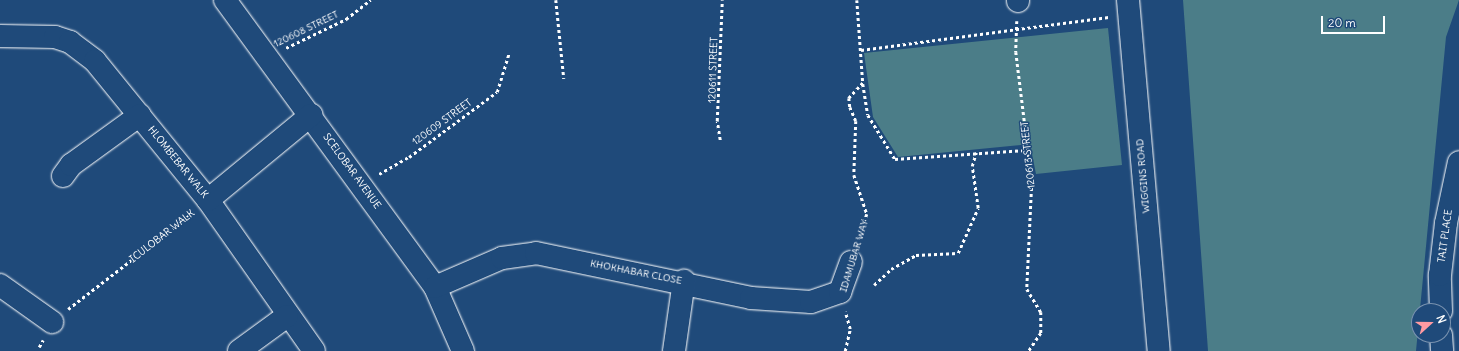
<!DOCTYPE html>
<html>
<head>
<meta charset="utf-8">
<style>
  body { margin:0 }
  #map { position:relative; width:1459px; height:351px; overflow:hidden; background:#1f4a7a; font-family:Delius,sans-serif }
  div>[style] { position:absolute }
  .green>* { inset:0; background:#4b7d88 }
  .path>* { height:2.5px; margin-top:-1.25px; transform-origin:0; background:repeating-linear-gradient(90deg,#fff 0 3px,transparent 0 6px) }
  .roads { filter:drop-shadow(0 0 1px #fff) drop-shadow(0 0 1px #fff) }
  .minor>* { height:22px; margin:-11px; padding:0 11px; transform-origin:11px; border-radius:11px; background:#1f4a7a }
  span { translate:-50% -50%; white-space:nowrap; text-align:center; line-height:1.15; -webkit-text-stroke:3px #1f4a7a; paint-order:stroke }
  .street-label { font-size:10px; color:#fff }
  .north { position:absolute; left:1411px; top:303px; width:40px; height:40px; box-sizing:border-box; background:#1f4a7a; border:1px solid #7992af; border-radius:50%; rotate:69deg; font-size:11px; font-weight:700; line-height:16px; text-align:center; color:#fff }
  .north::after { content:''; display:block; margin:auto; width:14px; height:18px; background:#ff9aa2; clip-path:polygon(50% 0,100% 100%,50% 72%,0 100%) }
  .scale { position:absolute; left:1321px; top:16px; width:64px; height:18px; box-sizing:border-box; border:2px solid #fff; border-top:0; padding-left:5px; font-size:12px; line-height:14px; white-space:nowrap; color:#fff; -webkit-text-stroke:3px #1f4a7a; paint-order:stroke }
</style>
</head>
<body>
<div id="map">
  <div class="green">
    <div style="clip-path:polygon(1183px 0,1459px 0,1446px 37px,1416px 351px,1208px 351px)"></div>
    <div style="clip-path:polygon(1108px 28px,1122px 165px,1036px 174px,1030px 144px,898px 157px,873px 117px,864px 53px)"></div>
  </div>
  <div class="path">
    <div style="left:556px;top:0;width:79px;rotate:84.2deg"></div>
    <div style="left:857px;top:0;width:83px;rotate:85.9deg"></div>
    <div style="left:863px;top:83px;width:21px;rotate:133deg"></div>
    <div style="left:849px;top:98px;width:9px;rotate:84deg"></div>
    <div style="left:850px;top:107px;width:15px;rotate:67deg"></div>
    <div style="left:856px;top:121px;width:54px;rotate:92.1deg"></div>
    <div style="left:854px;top:175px;width:41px;rotate:71.6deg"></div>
    <div style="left:867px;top:214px;width:31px;rotate:109deg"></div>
    <div style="left:1017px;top:21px;width:31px;rotate:92deg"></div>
    <div style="left:1016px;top:52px;width:131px;rotate:83deg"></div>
    <div style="left:1032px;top:182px;width:107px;rotate:92.7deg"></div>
    <div style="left:1027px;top:289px;width:27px;rotate:59deg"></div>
    <div style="left:1041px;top:312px;width:21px;rotate:90deg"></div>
    <div style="left:1041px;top:333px;width:22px;rotate:124deg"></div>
    <div style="left:286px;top:48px;width:67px;rotate:-25.8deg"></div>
    <div style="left:346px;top:19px;width:31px;rotate:-38deg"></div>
    <div style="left:861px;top:50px;width:250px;rotate:-7.6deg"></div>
    <div style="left:863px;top:84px;width:31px;rotate:81deg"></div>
    <div style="left:868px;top:115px;width:52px;rotate:58.5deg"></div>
    <div style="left:895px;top:159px;width:133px;rotate:-3.9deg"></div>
    <div style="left:720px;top:140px;width:19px;rotate:-99deg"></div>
    <div style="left:717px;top:121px;width:121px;rotate:-87.6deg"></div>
    <div style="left:379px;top:174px;width:34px;rotate:-30deg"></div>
    <div style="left:409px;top:157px;width:109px;rotate:-36.5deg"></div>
    <div style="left:497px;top:92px;width:41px;rotate:-72.9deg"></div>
    <div style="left:874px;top:285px;width:23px;rotate:-43deg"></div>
    <div style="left:891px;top:269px;width:29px;rotate:-29deg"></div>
    <div style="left:916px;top:255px;width:42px;rotate:-2.7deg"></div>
    <div style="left:958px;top:253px;width:49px;rotate:-66deg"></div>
    <div style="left:978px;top:208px;width:42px;rotate:-98.1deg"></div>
    <div style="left:972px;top:166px;width:14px;rotate:-73deg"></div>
    <div style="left:68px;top:309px;width:157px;rotate:-37.7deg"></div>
    <div style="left:39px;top:347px;width:8px;rotate:-60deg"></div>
    <div style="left:845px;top:351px;width:23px;rotate:-77deg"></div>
    <div style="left:850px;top:329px;width:18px;rotate:-106deg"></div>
  </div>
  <div class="roads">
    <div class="minor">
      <div style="left:225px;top:0;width:356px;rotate:53.8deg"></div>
      <div style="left:435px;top:287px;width:70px;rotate:66.4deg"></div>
      <div style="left:1018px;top:0;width:1px;rotate:90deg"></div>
      <div style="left:1128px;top:0;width:352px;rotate:85deg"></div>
      <div style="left:0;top:36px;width:55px;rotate:1deg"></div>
      <div style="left:55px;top:37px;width:16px;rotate:18deg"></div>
      <div style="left:70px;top:42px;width:31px;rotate:37deg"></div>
      <div style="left:95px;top:61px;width:179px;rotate:50.9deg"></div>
      <div style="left:208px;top:200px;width:184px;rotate:54.9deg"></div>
      <div style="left:63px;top:176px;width:14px;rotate:-54deg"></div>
      <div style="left:71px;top:165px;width:85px;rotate:-35.9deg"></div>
      <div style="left:208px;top:200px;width:134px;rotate:-39.5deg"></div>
      <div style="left:0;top:285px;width:64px;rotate:35.4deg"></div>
      <div style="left:435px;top:287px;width:73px;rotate:-23.4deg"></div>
      <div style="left:502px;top:258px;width:34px;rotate:-8deg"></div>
      <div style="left:536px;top:253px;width:220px;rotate:11.8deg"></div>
      <div style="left:751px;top:298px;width:60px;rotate:3.8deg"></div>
      <div style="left:811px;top:302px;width:31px;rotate:-19deg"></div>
      <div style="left:840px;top:292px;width:32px;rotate:-70deg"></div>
      <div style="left:1441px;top:311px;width:36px;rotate:-92deg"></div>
      <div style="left:1440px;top:275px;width:52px;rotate:-83.4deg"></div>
      <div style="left:1446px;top:223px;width:62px;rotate:-78deg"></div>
      <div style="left:1441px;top:335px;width:16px;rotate:86deg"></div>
      <div style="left:239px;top:351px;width:59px;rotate:-36.1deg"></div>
      <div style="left:674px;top:351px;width:71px;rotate:-81.9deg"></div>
    </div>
  </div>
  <div class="street-label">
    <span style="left:306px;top:29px;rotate:-26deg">120608 STREET</span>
    <span style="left:713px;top:70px;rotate:-88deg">120611 STREET</span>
    <span style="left:442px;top:122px;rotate:-36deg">120609 STREET</span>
    <span style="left:1028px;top:155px;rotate:-96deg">120613 STREET</span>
    <span style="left:178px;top:162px;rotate:51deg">HLOMBEBAR WALK</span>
    <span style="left:352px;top:171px;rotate:54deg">SCELOBAR AVENUE</span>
    <span style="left:1143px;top:176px;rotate:-95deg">WIGGINS ROAD</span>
    <span style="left:162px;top:236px;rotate:-38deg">ICULOBAR WALK</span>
    <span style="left:1445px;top:236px;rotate:-82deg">TAIT PLACE</span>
    <span style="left:854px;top:256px;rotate:-73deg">IDAMUBAR WAY</span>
    <span style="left:636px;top:272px;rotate:11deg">KHOKHABAR CLOSE</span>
  </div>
  <div class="north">N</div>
  <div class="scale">20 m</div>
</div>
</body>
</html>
